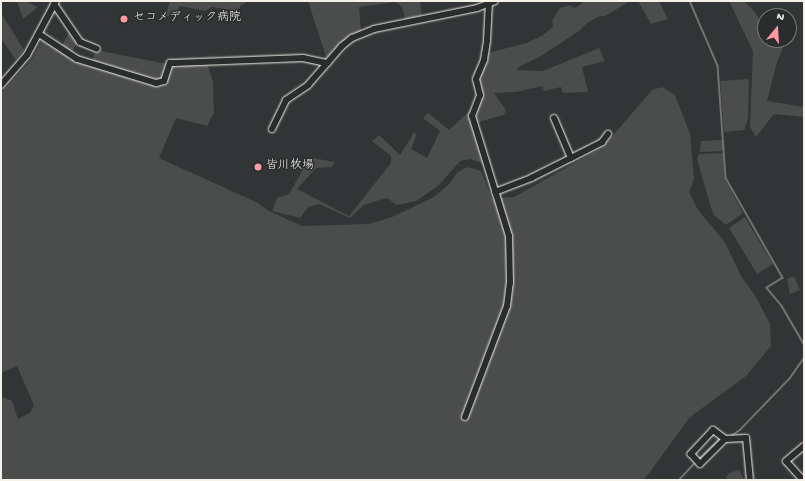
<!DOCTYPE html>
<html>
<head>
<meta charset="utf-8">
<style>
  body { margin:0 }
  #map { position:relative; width:805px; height:481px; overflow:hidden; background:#323535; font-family:"Gochi Hand","Klee One",sans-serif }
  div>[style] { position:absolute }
  .green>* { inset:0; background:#4b4d4c }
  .stream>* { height:1.5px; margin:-0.75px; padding:0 0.75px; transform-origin:0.75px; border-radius:0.75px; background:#727370 }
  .roads { filter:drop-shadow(0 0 1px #f4f1e8) drop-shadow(0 0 1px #f4f1e8) }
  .minor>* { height:6px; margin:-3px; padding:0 3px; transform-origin:3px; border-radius:3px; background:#2a2d2e }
  .dots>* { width:11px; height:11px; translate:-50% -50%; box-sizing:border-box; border:2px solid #2a2d2e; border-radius:50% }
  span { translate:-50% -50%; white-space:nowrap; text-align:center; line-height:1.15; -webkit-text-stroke:3px #2a2d2e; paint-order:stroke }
  .poi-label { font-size:12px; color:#f4f1e8 }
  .left { translate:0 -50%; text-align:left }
  .frame { position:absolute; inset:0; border:2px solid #f4f1e8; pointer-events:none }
  .north { position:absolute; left:757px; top:8px; width:40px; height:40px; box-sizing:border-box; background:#2a2d2e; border:1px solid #7b7b78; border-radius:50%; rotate:18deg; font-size:11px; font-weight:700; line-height:16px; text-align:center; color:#f4f1e8 }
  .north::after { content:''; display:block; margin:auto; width:14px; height:18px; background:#ff9aa2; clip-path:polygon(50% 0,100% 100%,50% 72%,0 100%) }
</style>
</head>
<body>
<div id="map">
  <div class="green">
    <div style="clip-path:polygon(17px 1px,25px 1px,38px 7px,23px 19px)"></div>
    <div style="clip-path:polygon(170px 1px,249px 1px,241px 5px,237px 11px,212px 7px,205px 11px,180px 6px,174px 14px,165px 17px)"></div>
    <div style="clip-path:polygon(308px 1px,420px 1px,422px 18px,406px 21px,402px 7px,396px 2px,359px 7px,361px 32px,327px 60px)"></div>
    <div style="clip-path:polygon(585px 1px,630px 1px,605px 16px,600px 16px,587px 23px,579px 31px,541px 56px,517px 68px,518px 70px,543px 71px,599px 48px,605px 61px,582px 67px,588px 92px,563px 93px,561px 87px,544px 91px,542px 86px,516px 92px,494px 93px,506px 110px,504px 115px,475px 123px,482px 94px,477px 83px,487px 53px,527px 43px,543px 35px,553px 27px,552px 21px,560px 8px,570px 5px,575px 8px)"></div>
    <div style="clip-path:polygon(638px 1px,659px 1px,668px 19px,651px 24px)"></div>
    <div style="clip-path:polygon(729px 1px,744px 1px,755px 12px,765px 28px,765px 40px,772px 40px,777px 47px,780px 40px,786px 40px,777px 62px,767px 101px,804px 107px,804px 117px,774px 114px,756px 137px,750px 127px,753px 51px)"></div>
    <div style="clip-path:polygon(1px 13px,24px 50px,16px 60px,1px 39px)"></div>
    <div style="clip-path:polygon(69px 32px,78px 41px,71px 54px,62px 46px)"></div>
    <div style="clip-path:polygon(43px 38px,89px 64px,161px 86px,164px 86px,172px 64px,207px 63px,213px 82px,214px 113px,207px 126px,176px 118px,159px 158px,258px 203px,269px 211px,302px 226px,369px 224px,392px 217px,434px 197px,449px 184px,457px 173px,467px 167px,481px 171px,492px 198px,514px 197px,603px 147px,652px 90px,662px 87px,675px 95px,690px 134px,694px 179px,689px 192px,698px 210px,725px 242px,741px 276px,756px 297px,770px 324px,771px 346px,746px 376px,690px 417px,644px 480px,1px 480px,1px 396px,12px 401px,18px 419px,30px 413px,34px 405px,17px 366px,1px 373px,1px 93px,32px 59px)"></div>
    <div style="clip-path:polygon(96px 50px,167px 64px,164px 78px,160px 82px,92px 61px)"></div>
    <div style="clip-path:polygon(749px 79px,748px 118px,744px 130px,724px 132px,720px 81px)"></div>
    <div style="clip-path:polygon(472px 109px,485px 164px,470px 159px,460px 161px,438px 186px,416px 201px,397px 205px,387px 198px,364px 205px,350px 218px,319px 204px,308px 207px,300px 218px,272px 211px,277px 198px,289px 194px,300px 175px,307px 157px,335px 162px,332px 167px,316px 168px,297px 189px,349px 216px,391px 163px,391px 156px,372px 141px,379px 135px,400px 155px,415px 131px,416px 136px,411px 149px,427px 158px,440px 131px,423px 118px,428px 113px,449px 130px)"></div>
    <div style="clip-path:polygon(722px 140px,723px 151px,700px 152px,701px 141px)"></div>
    <div style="clip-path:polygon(723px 153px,725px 179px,743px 213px,726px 225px,714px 215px,711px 208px,697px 159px,699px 154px)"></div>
    <div style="clip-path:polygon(745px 217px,773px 264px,757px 274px,729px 228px)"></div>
    <div style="clip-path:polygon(794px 276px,800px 290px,790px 294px,787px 279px)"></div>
    <div style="clip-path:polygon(739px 470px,744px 480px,725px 480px,729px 473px)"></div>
  </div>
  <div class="stream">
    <div style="left:690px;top:1px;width:71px;rotate:66.7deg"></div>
    <div style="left:718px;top:66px;width:112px;rotate:85.9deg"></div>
    <div style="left:726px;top:178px;width:115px;rotate:60.3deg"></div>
    <div style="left:783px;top:278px;width:19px;rotate:148deg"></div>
    <div style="left:767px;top:288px;width:23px;rotate:50deg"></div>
    <div style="left:782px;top:306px;width:44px;rotate:59.9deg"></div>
    <div style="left:731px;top:436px;width:11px;rotate:-34deg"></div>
    <div style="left:740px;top:430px;width:72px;rotate:-46.1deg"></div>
    <div style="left:790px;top:378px;width:24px;rotate:-55deg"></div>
    <div style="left:698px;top:460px;width:32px;rotate:-44deg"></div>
    <div style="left:679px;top:480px;width:23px;rotate:-47deg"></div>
  </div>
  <div class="roads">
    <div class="minor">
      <div style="left:54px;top:4px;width:46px;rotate:55.6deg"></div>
      <div style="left:80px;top:42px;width:18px;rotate:22deg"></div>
      <div style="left:39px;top:34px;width:45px;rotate:33.3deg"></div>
      <div style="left:77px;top:59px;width:83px;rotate:16.9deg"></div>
      <div style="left:156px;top:83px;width:8px;rotate:-14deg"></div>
      <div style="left:164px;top:81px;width:19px;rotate:-72deg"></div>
      <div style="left:170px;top:63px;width:4px"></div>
      <div style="left:174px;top:63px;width:129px;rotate:-2.2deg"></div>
      <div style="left:303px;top:58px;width:25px;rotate:12deg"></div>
      <div style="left:1px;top:85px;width:40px;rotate:-49deg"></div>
      <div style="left:27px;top:55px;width:61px;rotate:-61.8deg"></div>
      <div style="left:554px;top:118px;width:43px;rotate:67deg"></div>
      <div style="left:272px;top:129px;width:32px;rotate:-64deg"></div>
      <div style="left:286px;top:100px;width:27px;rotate:-34deg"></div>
      <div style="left:308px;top:85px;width:52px;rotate:-48.9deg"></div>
      <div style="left:342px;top:46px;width:13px;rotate:-39deg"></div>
      <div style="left:352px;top:38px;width:24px;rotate:-22deg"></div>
      <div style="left:374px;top:29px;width:105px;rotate:-11.5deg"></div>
      <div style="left:477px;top:8px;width:19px;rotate:-21deg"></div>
      <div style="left:495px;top:192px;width:39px;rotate:-21deg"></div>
      <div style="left:531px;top:178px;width:45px;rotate:-26.6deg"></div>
      <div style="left:571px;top:158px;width:35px;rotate:-27deg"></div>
      <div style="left:602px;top:142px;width:10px;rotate:-53deg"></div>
      <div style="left:465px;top:417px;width:119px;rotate:-69.3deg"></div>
      <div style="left:507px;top:306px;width:23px;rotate:-83deg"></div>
      <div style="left:510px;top:283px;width:47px;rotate:-91.2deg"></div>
      <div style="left:509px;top:236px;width:126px;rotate:-107.1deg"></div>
      <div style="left:472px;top:116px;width:22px;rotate:-69deg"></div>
      <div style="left:480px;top:95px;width:16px;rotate:-104deg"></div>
      <div style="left:476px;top:79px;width:21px;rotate:-67deg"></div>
      <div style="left:484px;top:60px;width:20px;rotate:-81deg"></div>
      <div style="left:487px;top:40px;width:36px;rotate:-87deg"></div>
      <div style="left:725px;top:439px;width:15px;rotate:-143deg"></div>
      <div style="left:713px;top:430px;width:33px;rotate:133deg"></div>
      <div style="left:691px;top:454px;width:13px;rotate:48deg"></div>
      <div style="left:700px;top:464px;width:35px;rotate:-45deg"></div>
      <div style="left:725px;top:439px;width:21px;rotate:-3deg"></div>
      <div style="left:746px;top:438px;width:42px;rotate:84.6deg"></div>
      <div style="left:803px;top:480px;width:25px;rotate:-132deg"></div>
      <div style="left:786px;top:461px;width:23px;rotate:-40deg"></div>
    </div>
  </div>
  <div class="dots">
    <div style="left:124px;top:19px;background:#ff9aa2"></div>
    <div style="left:258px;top:167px;background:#ff9aa2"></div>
  </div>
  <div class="poi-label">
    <span class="left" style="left:133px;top:19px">セコメディック病院</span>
    <span class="left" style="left:266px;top:167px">皆川牧場</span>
  </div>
  <div class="frame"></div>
  <div class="north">N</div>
</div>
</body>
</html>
